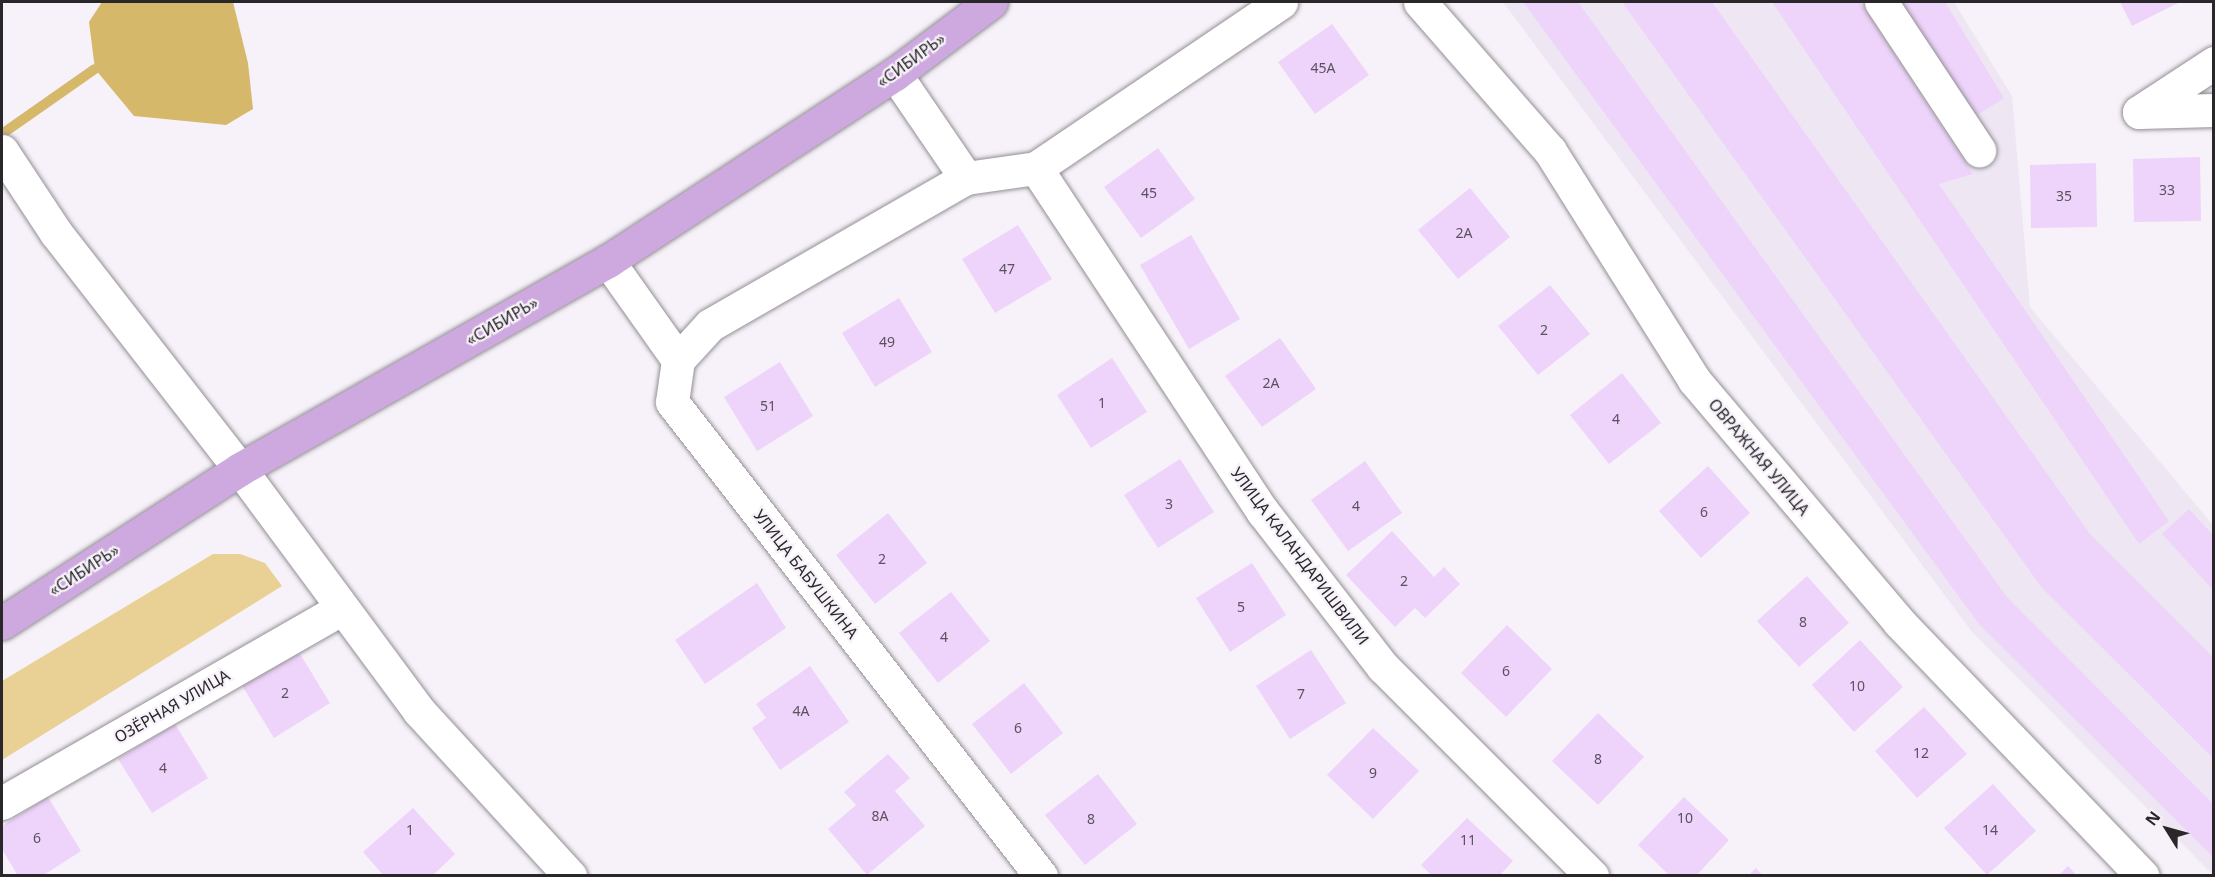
<!DOCTYPE html>
<html>
<head>
<meta charset="utf-8">
<style>
  body { margin:0 }
  #map { position:relative; width:2215px; height:877px; overflow:hidden; background:#f7f2f9; font-family:"Noto Sans",sans-serif }
  div>[style] { position:absolute }
  .built>* { inset:0; background:#efe6f3 }
  .green>* { inset:0; background:#e9d195 }
  .water>* { inset:0; background:#d6b86b }
  .stream>* { height:10px; margin:-5px; padding:0 5px; transform-origin:5px; border-radius:5px; background:#d6b86b }
  .building>* { inset:0; background:#eed3fb }
  .roads { filter:drop-shadow(0 0 2px #938f95) drop-shadow(0 0 2px #938f95) }
  .minor>* { height:33px; margin:-16.5px; padding:0 16.5px; transform-origin:16.5px; border-radius:16.5px; background:#fff }
  .major>* { height:33px; margin:-16.5px; padding:0 16.5px; transform-origin:16.5px; border-radius:16.5px; background:#cea9df }
  span { translate:-50% -50%; white-space:nowrap; text-align:center; line-height:1.15; -webkit-text-stroke:4.5px #f7f2f9; paint-order:stroke }
  .number-label { font-size:14px; color:#5a525e }
  .number-label span { -webkit-text-stroke-width:0 }
  .street-label { font-size:16px; color:#29272a }
  .frame { position:absolute; inset:0; border:3px solid #29272a; pointer-events:none }
  .north { position:absolute; left:2137px; top:799px; width:60px; height:60px; -webkit-text-stroke:4px #f7f2f9; paint-order:stroke; rotate:307deg; font-size:16px; font-weight:700; line-height:24px; text-align:center; color:#29272a }
  .north::after { content:''; display:block; margin:auto; width:21px; height:27px; background:#29272a; clip-path:polygon(50% 0,100% 100%,50% 72%,0 100%) }
</style>
</head>
<body>
<div id="map">
  <div class="built">
    <div style="clip-path:polygon(1503px 2px,1954px 2px,2012px 96px,2030px 307px,2213px 525px,2213px 875px,1972px 632px)"></div>
  </div>
  <div class="green">
    <div style="clip-path:polygon(213px 554px,240px 554px,265px 563px,282px 586px,2px 760px,2px 681px)"></div>
  </div>
  <div class="water">
    <div style="clip-path:polygon(102px 2px,233px 2px,248px 63px,253px 109px,226px 125px,134px 116px,95px 69px,89px 22px)"></div>
  </div>
  <div class="stream">
    <div style="left:2px;top:134px;width:113px;rotate:-35deg"></div>
  </div>
  <div class="building">
    <div style="clip-path:polygon(1523px 2px,1578px 2px,2007px 597px,2214px 805px,2214px 858px,1979px 624px)"></div>
    <div style="clip-path:polygon(1622px 2px,1712px 2px,2090px 534px,2214px 658px,2214px 759px,2042px 588px)"></div>
    <div style="clip-path:polygon(1772px 2px,1860px 2px,1973px 174px,1939px 184px,2169px 521px,2139px 544px)"></div>
    <div style="clip-path:polygon(1899px 2px,1945px 2px,2004px 98px,1971px 119px)"></div>
    <div style="clip-path:polygon(2120px 2px,2180px 2px,2132px 26px)"></div>
    <div style="clip-path:polygon(1332px 24px,1369px 75px,1315px 114px,1278px 62px)"></div>
    <div style="clip-path:polygon(1158px 148px,1195px 199px,1141px 238px,1104px 187px)"></div>
    <div style="clip-path:polygon(2200px 157px,2201px 221px,2134px 222px,2133px 159px)"></div>
    <div style="clip-path:polygon(2096px 163px,2097px 227px,2031px 228px,2030px 165px)"></div>
    <div style="clip-path:polygon(1470px 188px,1510px 237px,1458px 279px,1418px 230px)"></div>
    <div style="clip-path:polygon(1018px 225px,1052px 279px,995px 313px,962px 259px)"></div>
    <div style="clip-path:polygon(1191px 235px,1240px 319px,1189px 349px,1140px 265px)"></div>
    <div style="clip-path:polygon(1550px 285px,1590px 334px,1538px 375px,1498px 326px)"></div>
    <div style="clip-path:polygon(899px 298px,932px 352px,875px 387px,842px 333px)"></div>
    <div style="clip-path:polygon(1280px 338px,1316px 389px,1262px 427px,1225px 376px)"></div>
    <div style="clip-path:polygon(1112px 358px,1147px 412px,1091px 448px,1057px 395px)"></div>
    <div style="clip-path:polygon(780px 362px,813px 416px,757px 451px,724px 397px)"></div>
    <div style="clip-path:polygon(1622px 373px,1661px 423px,1609px 464px,1570px 415px)"></div>
    <div style="clip-path:polygon(1180px 459px,1214px 512px,1158px 548px,1124px 495px)"></div>
    <div style="clip-path:polygon(1365px 461px,1402px 513px,1348px 551px,1311px 500px)"></div>
    <div style="clip-path:polygon(1708px 466px,1750px 513px,1701px 558px,1659px 511px)"></div>
    <div style="clip-path:polygon(2189px 509px,2214px 536px,2214px 591px,2162px 534px)"></div>
    <div style="clip-path:polygon(888px 513px,927px 563px,875px 604px,836px 555px)"></div>
    <div style="clip-path:polygon(1392px 531px,1434px 577px,1444px 567px,1460px 584px,1425px 618px,1415px 608px,1395px 627px,1346px 575px)"></div>
    <div style="clip-path:polygon(1252px 563px,1286px 615px,1230px 652px,1196px 598px)"></div>
    <div style="clip-path:polygon(1807px 576px,1849px 623px,1799px 667px,1757px 621px)"></div>
    <div style="clip-path:polygon(757px 583px,786px 628px,705px 684px,675px 640px)"></div>
    <div style="clip-path:polygon(951px 592px,990px 641px,938px 683px,899px 633px)"></div>
    <div style="clip-path:polygon(1507px 625px,1552px 669px,1506px 717px,1461px 673px)"></div>
    <div style="clip-path:polygon(1860px 640px,1903px 687px,1854px 732px,1812px 685px)"></div>
    <div style="clip-path:polygon(297px 649px,330px 703px,274px 738px,241px 684px)"></div>
    <div style="clip-path:polygon(1311px 650px,1346px 703px,1290px 739px,1256px 686px)"></div>
    <div style="clip-path:polygon(810px 666px,849px 722px,780px 770px,752px 728px,766px 718px,756px 704px)"></div>
    <div style="clip-path:polygon(1024px 683px,1063px 733px,1011px 774px,972px 724px)"></div>
    <div style="clip-path:polygon(1924px 707px,1967px 754px,1917px 798px,1875px 751px)"></div>
    <div style="clip-path:polygon(1598px 713px,1644px 757px,1598px 805px,1552px 761px)"></div>
    <div style="clip-path:polygon(175px 724px,208px 778px,152px 813px,118px 759px)"></div>
    <div style="clip-path:polygon(1373px 728px,1419px 771px,1373px 819px,1327px 775px)"></div>
    <div style="clip-path:polygon(888px 754px,910px 778px,895px 791px,925px 826px,867px 875px,828px 829px,856px 805px,844px 792px)"></div>
    <div style="clip-path:polygon(1098px 774px,1137px 824px,1085px 865px,1045px 815px)"></div>
    <div style="clip-path:polygon(1993px 784px,2036px 831px,1987px 875px,1944px 828px)"></div>
    <div style="clip-path:polygon(48px 797px,81px 851px,42px 876px,18px 876px,2px 849px,2px 826px)"></div>
    <div style="clip-path:polygon(1684px 797px,1729px 840px,1696px 876px,1670px 876px,1638px 845px)"></div>
    <div style="clip-path:polygon(413px 808px,455px 854px,432px 876px,384px 876px,363px 852px)"></div>
    <div style="clip-path:polygon(1467px 818px,1513px 861px,1499px 876px,1432px 876px,1421px 865px)"></div>
    <div style="clip-path:polygon(2068px 866px,2077px 876px,2058px 876px)"></div>
    <div style="clip-path:polygon(1756px 868px,1763px 876px,1748px 876px)"></div>
  </div>
  <div class="roads">
    <div class="minor">
      <div style="left:1420px;top:2px;width:198px;rotate:48.9deg"></div>
      <div style="left:1550px;top:151px;width:271px;rotate:57.8deg"></div>
      <div style="left:1694px;top:380px;width:317px;rotate:49.7deg"></div>
      <div style="left:1899px;top:622px;width:352px;rotate:46.2deg"></div>
      <div style="left:1881px;top:2px;width:178px;rotate:56.5deg"></div>
      <div style="left:895px;top:74px;width:126px;rotate:55.7deg"></div>
      <div style="left:2139px;top:112px;width:90px;rotate:-33.2deg"></div>
      <div style="left:2139px;top:112px;width:75px;rotate:-1.5deg"></div>
      <div style="left:2px;top:151px;width:98px;rotate:56.6deg"></div>
      <div style="left:56px;top:233px;width:299px;rotate:52.1deg"></div>
      <div style="left:240px;top:469px;width:301px;rotate:53.5deg"></div>
      <div style="left:419px;top:711px;width:224px;rotate:47.5deg"></div>
      <div style="left:1036px;top:168px;width:412px;rotate:56.6deg"></div>
      <div style="left:1263px;top:512px;width:196px;rotate:52.3deg"></div>
      <div style="left:1383px;top:667px;width:296px;rotate:45deg"></div>
      <div style="left:608px;top:261px;width:121px;rotate:54.7deg"></div>
      <div style="left:678px;top:360px;width:42px;rotate:98.1deg"></div>
      <div style="left:672px;top:402px;width:601px;rotate:52.1deg"></div>
      <div style="left:678px;top:360px;width:47px;rotate:-47.6deg"></div>
      <div style="left:710px;top:325px;width:295px;rotate:-29.9deg"></div>
      <div style="left:966px;top:178px;width:71px;rotate:-8.1deg"></div>
      <div style="left:1036px;top:168px;width:296px;rotate:-34.1deg"></div>
      <div style="left:2px;top:803px;width:391px;rotate:-29.8deg"></div>
    </div>
    <div class="major">
      <div style="left:2px;top:623px;width:283px;rotate:-32.9deg"></div>
      <div style="left:240px;top:469px;width:423px;rotate:-29.5deg"></div>
      <div style="left:608px;top:261px;width:343px;rotate:-33.1deg"></div>
      <div style="left:895px;top:74px;width:120px;rotate:-36.9deg"></div>
    </div>
  </div>
  <div class="number-label">
    <span style="left:1323px;top:68px">45А</span>
    <span style="left:2167px;top:190px">33</span>
    <span style="left:1149px;top:193px">45</span>
    <span style="left:2064px;top:196px">35</span>
    <span style="left:1464px;top:233px">2А</span>
    <span style="left:1007px;top:269px">47</span>
    <span style="left:1544px;top:330px">2</span>
    <span style="left:887px;top:342px">49</span>
    <span style="left:1271px;top:383px">2А</span>
    <span style="left:1102px;top:403px">1</span>
    <span style="left:768px;top:406px">51</span>
    <span style="left:1616px;top:419px">4</span>
    <span style="left:1169px;top:504px">3</span>
    <span style="left:1356px;top:506px">4</span>
    <span style="left:1704px;top:512px">6</span>
    <span style="left:882px;top:559px">2</span>
    <span style="left:1404px;top:581px">2</span>
    <span style="left:1241px;top:607px">5</span>
    <span style="left:1803px;top:622px">8</span>
    <span style="left:944px;top:637px">4</span>
    <span style="left:1506px;top:671px">6</span>
    <span style="left:1857px;top:686px">10</span>
    <span style="left:285px;top:693px">2</span>
    <span style="left:1301px;top:694px">7</span>
    <span style="left:801px;top:711px">4А</span>
    <span style="left:1018px;top:728px">6</span>
    <span style="left:1921px;top:753px">12</span>
    <span style="left:1598px;top:759px">8</span>
    <span style="left:163px;top:768px">4</span>
    <span style="left:1373px;top:773px">9</span>
    <span style="left:880px;top:816px">8А</span>
    <span style="left:1685px;top:818px">10</span>
    <span style="left:1091px;top:819px">8</span>
    <span style="left:410px;top:830px">1</span>
    <span style="left:1990px;top:830px">14</span>
    <span style="left:37px;top:838px">6</span>
    <span style="left:1468px;top:840px">11</span>
  </div>
  <div class="street-label">
    <span style="left:911px;top:60px;rotate:-36deg">«СИБИРЬ»</span>
    <span style="left:502px;top:321px;rotate:-30deg">«СИБИРЬ»</span>
    <span style="left:1759px;top:457px;rotate:50deg">ОВРАЖНАЯ УЛИЦА</span>
    <span style="left:1300px;top:556px;rotate:53deg">УЛИЦА КАЛАНДАРИШВИЛИ</span>
    <span style="left:84px;top:570px;rotate:-33deg">«СИБИРЬ»</span>
    <span style="left:806px;top:574px;rotate:52deg">УЛИЦА БАБУШКИНА</span>
    <span style="left:172px;top:706px;rotate:-30deg">ОЗЁРНАЯ УЛИЦА</span>
  </div>
  <div class="frame"></div>
  <div class="north">N</div>
</div>
</body>
</html>
